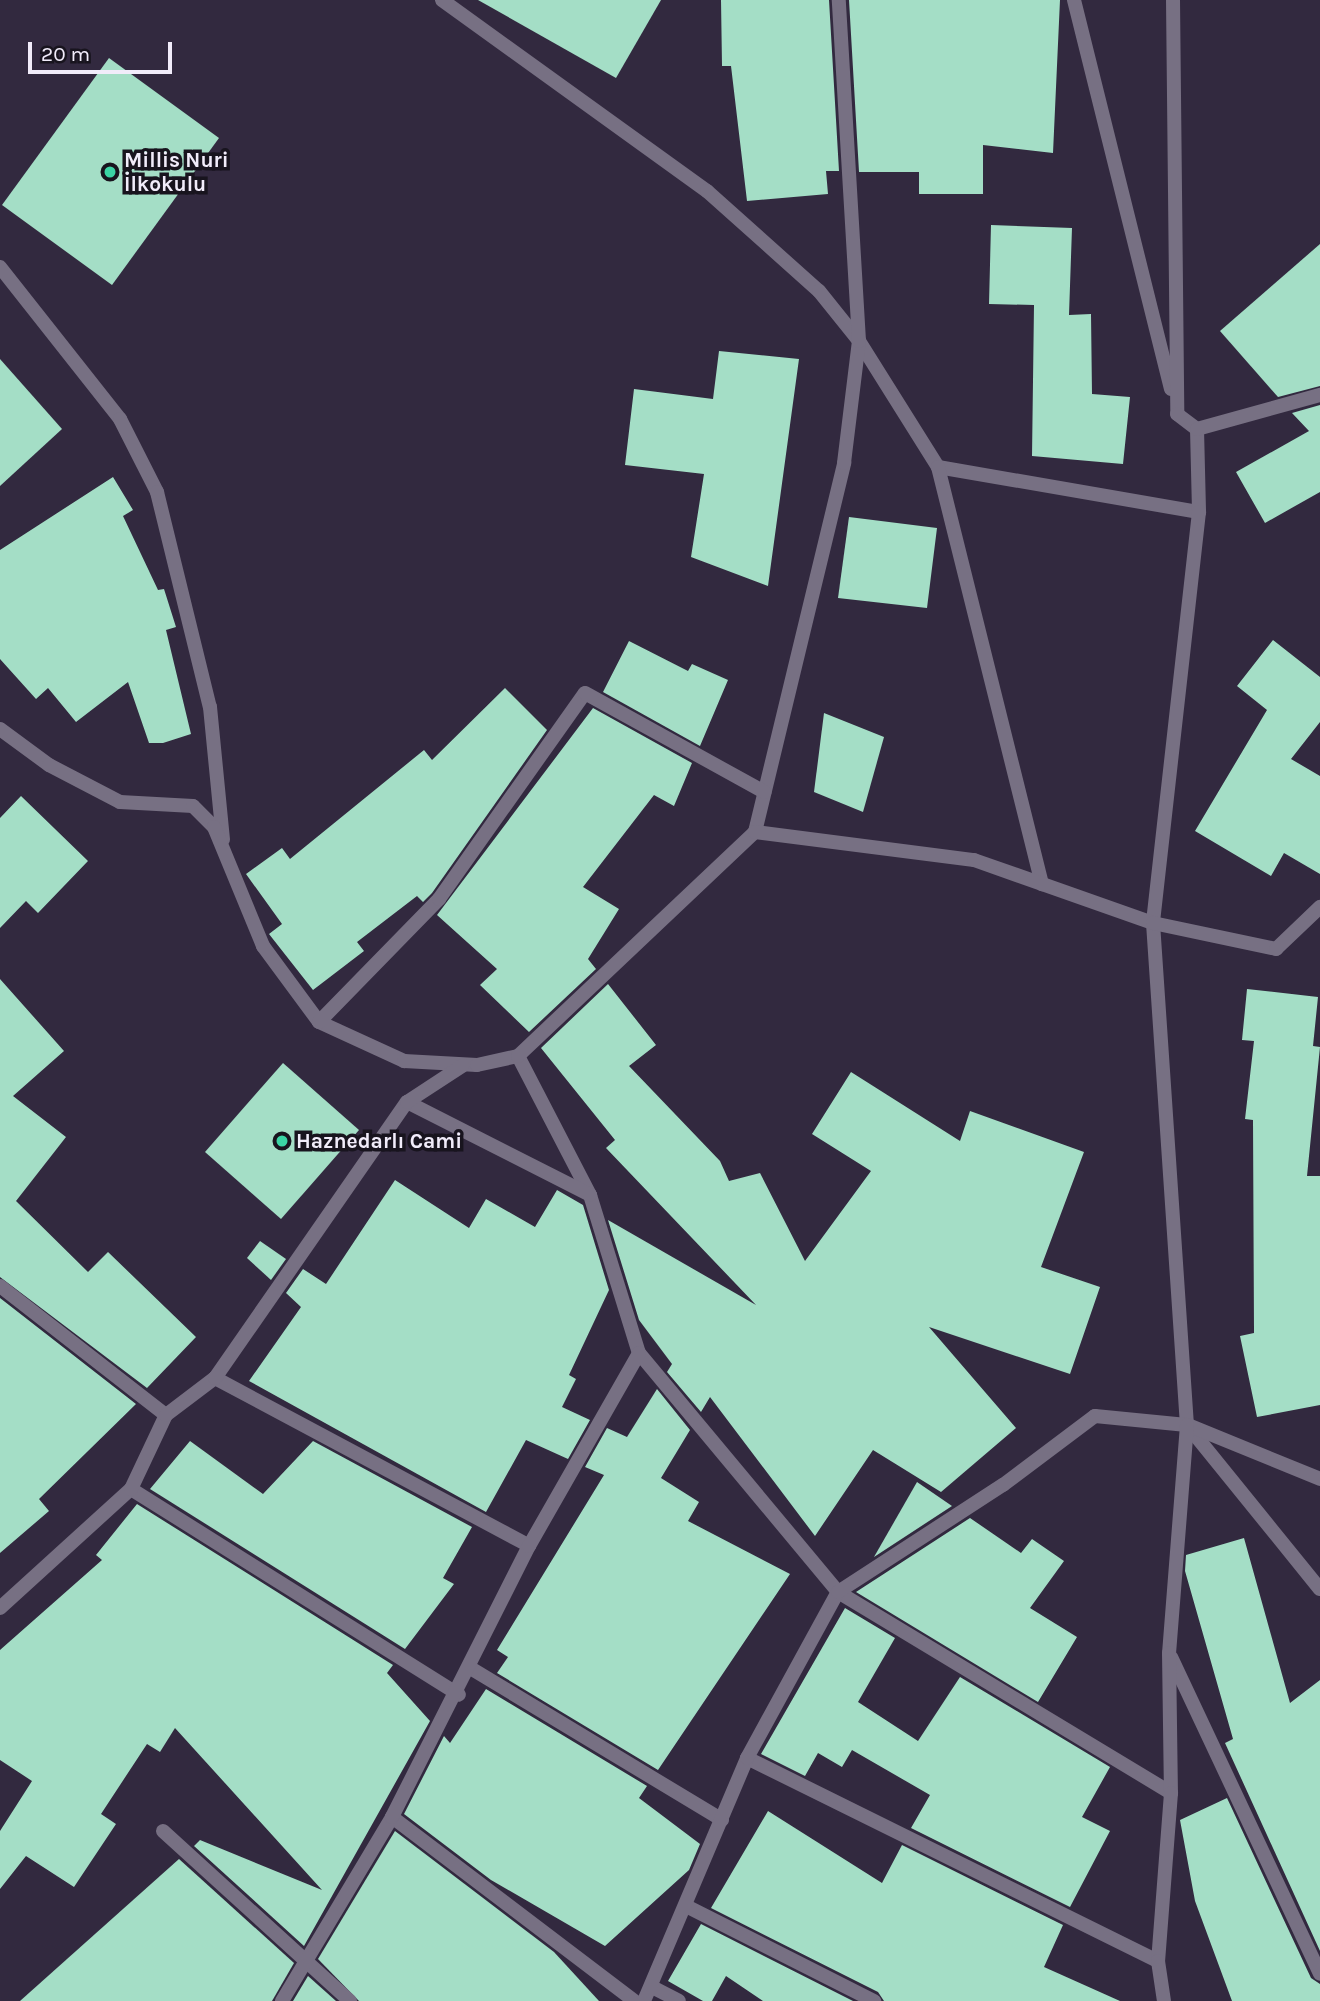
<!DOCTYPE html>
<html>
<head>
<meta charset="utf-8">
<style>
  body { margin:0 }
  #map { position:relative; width:1320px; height:2001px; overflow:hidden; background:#32293f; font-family:Karla,sans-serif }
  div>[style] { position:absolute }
  .building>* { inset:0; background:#a4dec6 }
  .street>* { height:14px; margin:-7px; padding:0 7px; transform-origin:7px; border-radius:7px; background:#777083 }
  .dots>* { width:19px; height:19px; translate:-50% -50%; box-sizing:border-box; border:4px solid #18141e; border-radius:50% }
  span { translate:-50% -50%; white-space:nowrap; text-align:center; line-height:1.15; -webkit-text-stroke:7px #18141e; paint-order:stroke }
  .poi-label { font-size:21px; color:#f1ecfa; font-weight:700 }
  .left { translate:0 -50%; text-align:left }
  .scale { position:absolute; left:28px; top:42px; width:144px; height:32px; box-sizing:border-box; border:4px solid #f1ecfa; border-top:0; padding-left:9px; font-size:21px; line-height:24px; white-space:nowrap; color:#f1ecfa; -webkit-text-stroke:5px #18141e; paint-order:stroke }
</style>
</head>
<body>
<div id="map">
  <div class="building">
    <div style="clip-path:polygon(478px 0,661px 0,616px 78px)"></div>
    <div style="clip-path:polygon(721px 0,829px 0,839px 171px,826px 171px,828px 194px,747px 201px,731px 66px,722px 66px)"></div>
    <div style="clip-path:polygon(849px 0,1060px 0,1053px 153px,983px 145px,983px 194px,919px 194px,919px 172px,859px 172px)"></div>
    <div style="clip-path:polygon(109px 58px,219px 138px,112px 285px,2px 205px)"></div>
    <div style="clip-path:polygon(991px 225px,1072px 228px,1069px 315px,1091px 314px,1092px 394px,1130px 397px,1123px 464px,1032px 456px,1034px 305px,989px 304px)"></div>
    <div style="clip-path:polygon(1320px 244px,1320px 386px,1278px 397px,1220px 331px)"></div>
    <div style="clip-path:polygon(719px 351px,799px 359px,768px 586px,691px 557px,704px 474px,625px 465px,634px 389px,713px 399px)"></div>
    <div style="clip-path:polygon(0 359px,62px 429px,0 486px)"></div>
    <div style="clip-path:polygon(1320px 405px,1320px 492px,1265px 523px,1236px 472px,1309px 431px,1292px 413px)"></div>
    <div style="clip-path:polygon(113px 477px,133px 510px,123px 516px,158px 590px,164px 589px,176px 627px,166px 630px,191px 734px,163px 743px,149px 743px,128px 682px,76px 722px,48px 688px,36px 699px,0 659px,0 550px)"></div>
    <div style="clip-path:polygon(849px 517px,937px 528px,927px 608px,838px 598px)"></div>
    <div style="clip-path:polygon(1273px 640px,1320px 677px,1320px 722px,1291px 759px,1320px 776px,1320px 874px,1284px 853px,1271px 876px,1195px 831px,1267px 710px,1237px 686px)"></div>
    <div style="clip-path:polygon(629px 641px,688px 671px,692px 664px,728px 680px,700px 746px,603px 692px)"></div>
    <div style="clip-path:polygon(505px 688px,547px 730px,432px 893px,423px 902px,417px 896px,357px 942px,364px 951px,313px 990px,269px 934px,282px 924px,246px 874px,282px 848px,290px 859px,424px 750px,432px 760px)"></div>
    <div style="clip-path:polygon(593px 708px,692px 763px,674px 806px,654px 795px,583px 887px,619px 909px,588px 959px,596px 969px,529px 1032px,480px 985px,497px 969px,437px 915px)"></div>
    <div style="clip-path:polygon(824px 713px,884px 737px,863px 812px,814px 792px)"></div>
    <div style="clip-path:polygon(21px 796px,88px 861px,38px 913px,26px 901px,0 928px,0 818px)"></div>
    <div style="clip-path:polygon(0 979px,64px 1051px,13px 1096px,66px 1137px,16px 1201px,88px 1272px,108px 1252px,196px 1337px,147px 1388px,0 1277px)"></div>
    <div style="clip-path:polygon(608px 984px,656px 1045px,629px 1066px,720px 1161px,729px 1181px,760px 1173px,805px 1261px,871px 1171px,812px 1134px,851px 1072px,960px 1141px,970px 1111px,1084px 1152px,1041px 1267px,1100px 1287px,1070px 1374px,929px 1327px,1016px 1428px,941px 1492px,873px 1450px,815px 1536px,710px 1397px,701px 1412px,667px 1372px,672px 1364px,639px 1320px,608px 1220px,756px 1305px,606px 1148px,615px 1140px,541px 1048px)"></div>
    <div style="clip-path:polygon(1247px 989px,1318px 997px,1313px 1046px,1320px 1047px,1307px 1176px,1320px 1176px,1320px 1405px,1257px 1417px,1240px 1336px,1254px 1333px,1253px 1120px,1245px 1119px,1254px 1041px,1242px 1040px)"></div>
    <div style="clip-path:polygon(283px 1063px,359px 1130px,281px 1219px,205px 1152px)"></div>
    <div style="clip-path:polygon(395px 1180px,469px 1228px,486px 1199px,535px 1227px,557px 1190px,583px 1205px,609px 1290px,569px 1375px,576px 1379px,562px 1407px,590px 1420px,568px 1459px,526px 1440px,486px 1512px,249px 1381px,301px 1307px,286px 1293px,303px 1269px,326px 1284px)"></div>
    <div style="clip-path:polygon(260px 1241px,286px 1259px,271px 1280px,247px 1258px)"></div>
    <div style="clip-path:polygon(0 1298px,136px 1404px,39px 1499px,49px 1511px,0 1553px)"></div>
    <div style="clip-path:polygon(657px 1389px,690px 1430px,661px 1478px,699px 1502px,688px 1521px,790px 1574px,658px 1770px,497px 1673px,508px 1657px,497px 1650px,604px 1475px,585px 1467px,607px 1428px,627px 1437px)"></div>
    <div style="clip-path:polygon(190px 1441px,263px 1494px,313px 1441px,472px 1527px,443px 1578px,454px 1584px,405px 1649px,150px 1489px)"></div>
    <div style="clip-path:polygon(917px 1482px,952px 1506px,874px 1557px)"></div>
    <div style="clip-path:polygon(137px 1504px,393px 1665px,387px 1673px,430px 1721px,304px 1946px,194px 1846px,200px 1840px,322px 1890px,175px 1728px,160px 1752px,147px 1744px,101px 1814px,116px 1824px,74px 1887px,26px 1856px,0 1889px,0 1831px,32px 1781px,0 1760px,0 1650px,102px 1560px,96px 1555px)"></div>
    <div style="clip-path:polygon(970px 1518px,1021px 1553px,1032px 1539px,1064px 1561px,1030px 1608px,1077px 1637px,1038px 1702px,856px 1592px)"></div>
    <div style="clip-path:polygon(1244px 1538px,1290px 1703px,1320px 1680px,1320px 1951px,1225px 1743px,1233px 1739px,1185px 1571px,1186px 1555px)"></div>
    <div style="clip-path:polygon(845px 1608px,895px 1638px,858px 1702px,918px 1741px,960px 1677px,1110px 1767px,1082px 1817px,1110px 1831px,1070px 1907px,911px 1828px,930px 1795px,852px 1750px,842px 1767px,818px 1753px,805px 1776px,761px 1754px)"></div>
    <div style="clip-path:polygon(486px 1689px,647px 1786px,639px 1798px,700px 1844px,689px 1870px,605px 1946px,491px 1880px,404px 1814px,444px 1736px,450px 1743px)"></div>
    <div style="clip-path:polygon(1227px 1798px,1311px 1978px,1320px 1984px,1320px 2001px,1232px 2001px,1195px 1901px,1180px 1820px)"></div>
    <div style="clip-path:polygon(768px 1811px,882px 1883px,902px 1845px,1063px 1925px,1044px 1967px,1120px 2001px,884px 2001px,878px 1992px,711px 1908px)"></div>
    <div style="clip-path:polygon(395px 1831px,554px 1952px,599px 2001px,359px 2001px,318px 1959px)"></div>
    <div style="clip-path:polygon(179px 1859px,294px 1963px,272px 2001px,20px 2001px)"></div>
    <div style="clip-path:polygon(701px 1924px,853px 2001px,763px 2001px,726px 1976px,712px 2001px,703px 2001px,668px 1981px)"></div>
    <div style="clip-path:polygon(308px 1976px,336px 2001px,293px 2001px)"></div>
  </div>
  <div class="street">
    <div style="left:442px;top:0;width:327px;rotate:35.8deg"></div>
    <div style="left:707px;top:191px;width:150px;rotate:41.8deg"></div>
    <div style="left:819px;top:291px;width:64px;rotate:51.3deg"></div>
    <div style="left:859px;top:341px;width:149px;rotate:57.9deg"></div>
    <div style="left:938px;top:467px;width:265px;rotate:9.8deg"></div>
    <div style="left:1074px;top:0;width:401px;rotate:76deg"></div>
    <div style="left:1173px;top:0;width:414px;rotate:89.4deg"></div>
    <div style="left:1177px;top:414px;width:25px;rotate:37deg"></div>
    <div style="left:1197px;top:429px;width:83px;rotate:88.6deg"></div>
    <div style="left:1199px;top:512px;width:414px;rotate:96.4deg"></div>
    <div style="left:1153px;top:923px;width:503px;rotate:86.13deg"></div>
    <div style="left:1187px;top:1425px;width:211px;rotate:51deg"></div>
    <div style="left:0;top:267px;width:194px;rotate:51.7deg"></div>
    <div style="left:120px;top:419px;width:82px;rotate:63.1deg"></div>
    <div style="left:157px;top:492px;width:221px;rotate:76.2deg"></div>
    <div style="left:210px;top:707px;width:133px;rotate:84.4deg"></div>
    <div style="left:1197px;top:429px;width:128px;rotate:-15.5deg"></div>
    <div style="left:938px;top:467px;width:430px;rotate:76deg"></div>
    <div style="left:0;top:729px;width:61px;rotate:36.3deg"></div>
    <div style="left:49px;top:765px;width:80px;rotate:27.5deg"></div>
    <div style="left:120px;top:802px;width:73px;rotate:3.1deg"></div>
    <div style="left:193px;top:806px;width:30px;rotate:45deg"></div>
    <div style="left:214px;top:827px;width:129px;rotate:67.6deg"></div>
    <div style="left:263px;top:946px;width:94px;rotate:53.6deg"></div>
    <div style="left:319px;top:1022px;width:94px;rotate:24.6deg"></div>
    <div style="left:404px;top:1061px;width:73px;rotate:3.1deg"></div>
    <div style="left:477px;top:1065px;width:42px;rotate:-12.4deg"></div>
    <div style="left:518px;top:1056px;width:157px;rotate:62.6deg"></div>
    <div style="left:590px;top:1195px;width:165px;rotate:72.8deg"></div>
    <div style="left:639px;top:1353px;width:311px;rotate:50.2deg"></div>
    <div style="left:838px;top:1592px;width:389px;rotate:31.1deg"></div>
    <div style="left:755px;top:832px;width:380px;rotate:-76.4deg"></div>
    <div style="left:844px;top:463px;width:123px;rotate:-83deg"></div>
    <div style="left:859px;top:341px;width:342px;rotate:-93.4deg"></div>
    <div style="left:319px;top:1022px;width:172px;rotate:-45.7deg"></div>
    <div style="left:439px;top:899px;width:252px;rotate:-54.7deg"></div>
    <div style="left:585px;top:693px;width:205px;rotate:28.9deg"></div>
    <div style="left:518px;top:1056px;width:326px;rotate:-43.4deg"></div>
    <div style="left:755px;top:832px;width:221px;rotate:7.3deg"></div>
    <div style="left:974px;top:860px;width:190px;rotate:19.4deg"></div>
    <div style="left:1153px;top:923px;width:126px;rotate:11.9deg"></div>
    <div style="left:1276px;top:949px;width:61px;rotate:-43.7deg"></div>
    <div style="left:407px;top:1102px;width:205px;rotate:26.9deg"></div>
    <div style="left:0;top:1286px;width:210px;rotate:37.9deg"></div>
    <div style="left:215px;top:1378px;width:356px;rotate:28.1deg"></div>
    <div style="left:1188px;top:1425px;width:143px;rotate:22.2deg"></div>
    <div style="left:131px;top:1489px;width:387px;rotate:32.1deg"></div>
    <div style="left:0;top:1608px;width:177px;rotate:-42.3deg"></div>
    <div style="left:131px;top:1489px;width:82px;rotate:-64.7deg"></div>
    <div style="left:166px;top:1415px;width:61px;rotate:-37.1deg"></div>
    <div style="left:215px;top:1378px;width:336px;rotate:-55.2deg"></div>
    <div style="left:407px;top:1102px;width:66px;rotate:-33.2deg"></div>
    <div style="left:1171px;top:1657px;width:350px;rotate:64.8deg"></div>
    <div style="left:472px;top:1669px;width:292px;rotate:31.1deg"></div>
    <div style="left:747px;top:1758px;width:458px;rotate:26.3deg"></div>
    <div style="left:392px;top:1817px;width:304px;rotate:37.2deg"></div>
    <div style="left:163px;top:1831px;width:253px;rotate:42.3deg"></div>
    <div style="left:686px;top:1906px;width:211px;rotate:26.8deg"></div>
    <div style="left:652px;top:1987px;width:30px;rotate:27deg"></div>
    <div style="left:282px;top:2001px;width:214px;rotate:-59.1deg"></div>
    <div style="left:392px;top:1817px;width:304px;rotate:-63.2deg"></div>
    <div style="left:529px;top:1546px;width:222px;rotate:-60.3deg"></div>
    <div style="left:644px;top:2001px;width:264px;rotate:-67deg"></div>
    <div style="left:747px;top:1758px;width:189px;rotate:-61.3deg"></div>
    <div style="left:838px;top:1592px;width:197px;rotate:-33deg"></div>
    <div style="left:1003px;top:1485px;width:115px;rotate:-36.9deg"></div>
    <div style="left:1095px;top:1416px;width:92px;rotate:5.6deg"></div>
    <div style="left:1187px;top:1425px;width:229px;rotate:94.5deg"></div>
    <div style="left:1169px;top:1653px;width:140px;rotate:89.2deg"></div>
    <div style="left:1171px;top:1793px;width:169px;rotate:94.4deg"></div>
    <div style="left:1158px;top:1961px;width:40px;rotate:81.5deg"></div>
  </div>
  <div class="dots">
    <div style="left:110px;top:172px;background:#3bd4a4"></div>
    <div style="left:282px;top:1141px;background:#3bd4a4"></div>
  </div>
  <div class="poi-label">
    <span class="left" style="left:124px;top:172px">Millis Nuri<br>İlkokulu</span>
    <span class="left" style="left:296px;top:1141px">Haznedarlı Cami</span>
  </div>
  <div class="scale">20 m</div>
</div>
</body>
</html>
